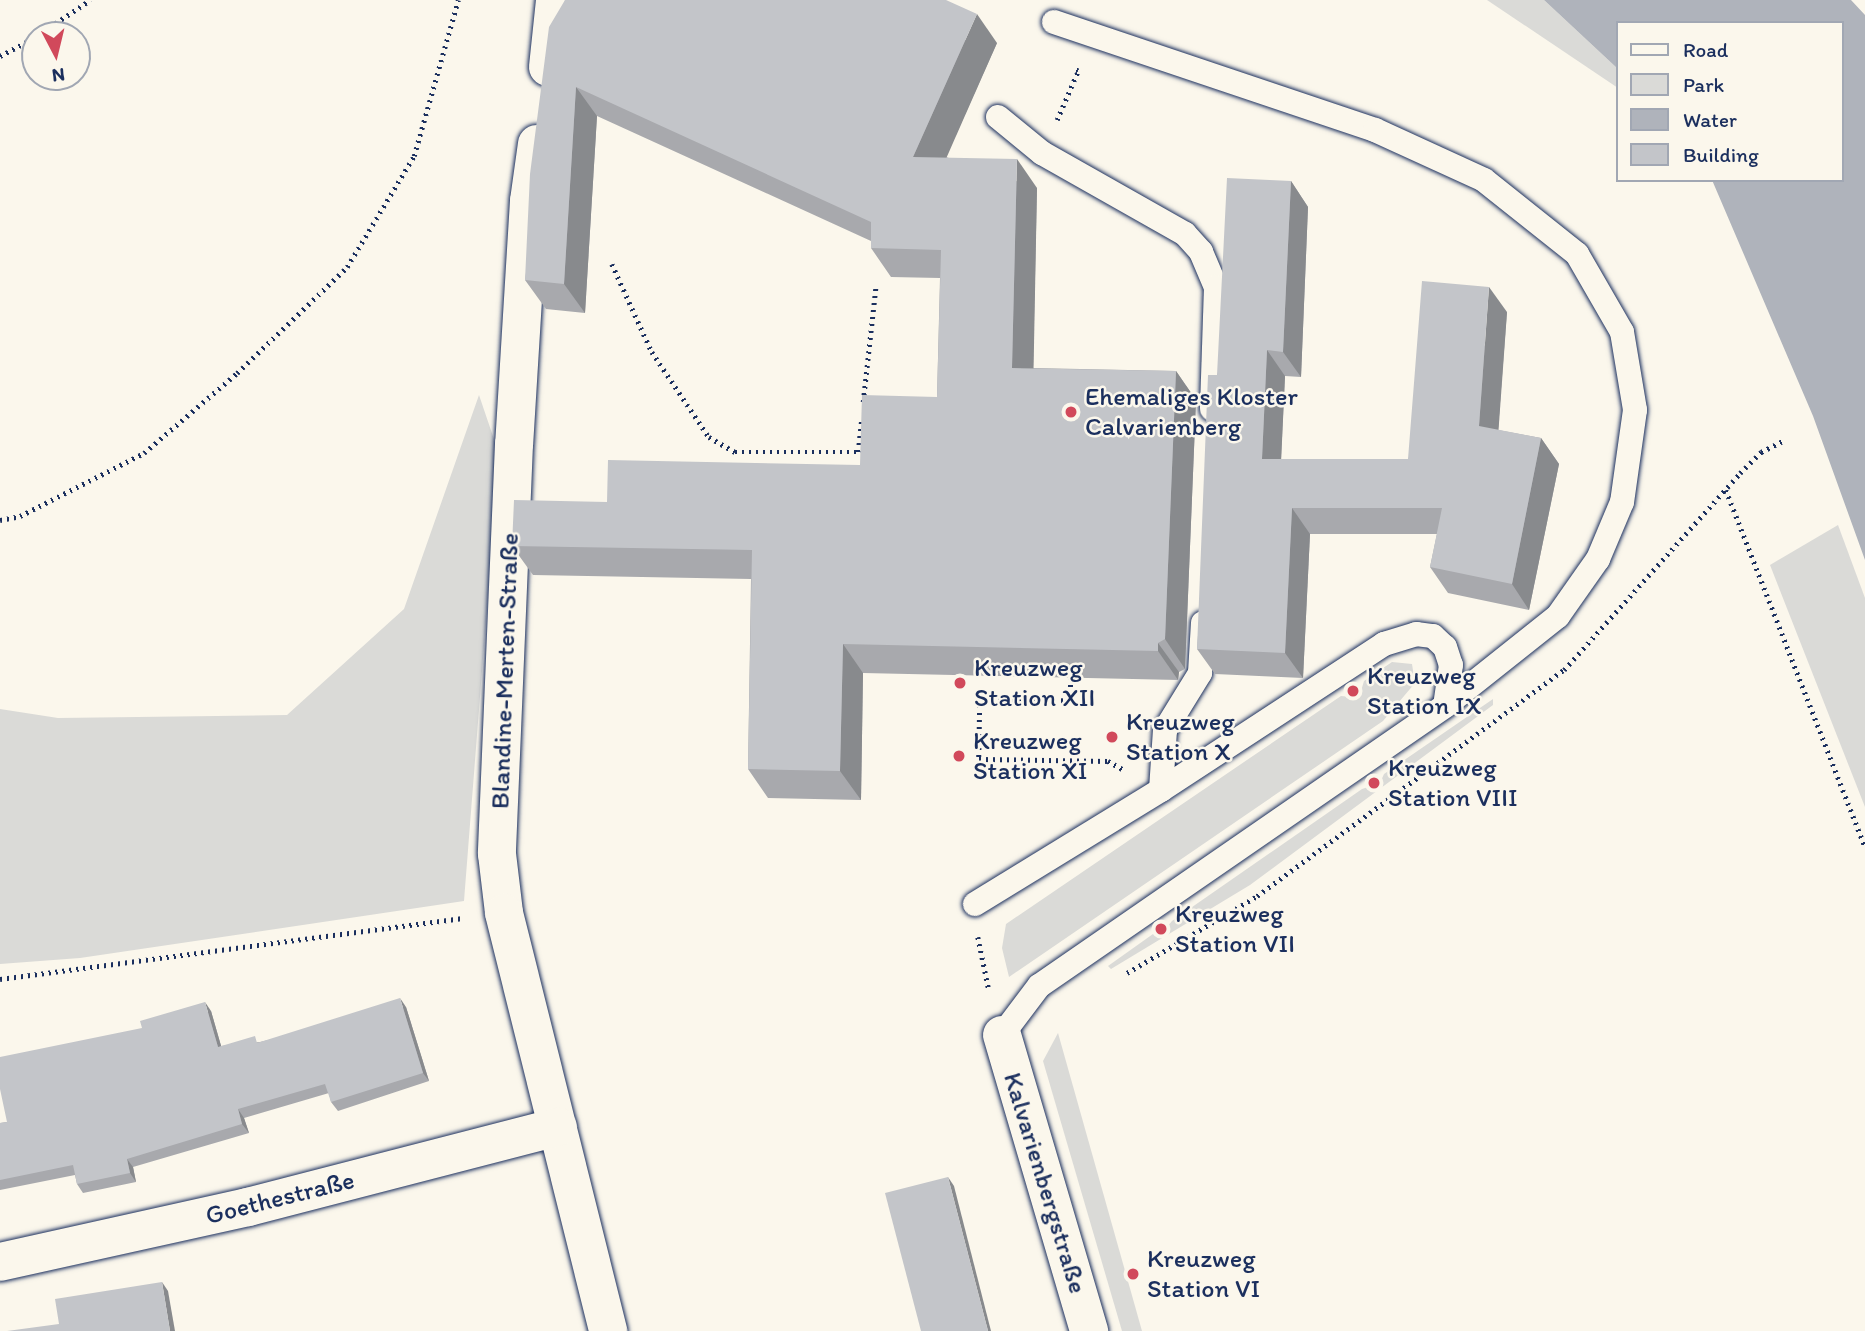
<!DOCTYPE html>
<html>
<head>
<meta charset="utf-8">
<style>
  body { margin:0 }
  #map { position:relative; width:1865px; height:1331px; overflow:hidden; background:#fbf7ec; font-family:Itim,sans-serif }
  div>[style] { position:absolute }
  .green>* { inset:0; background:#dadad7 }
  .water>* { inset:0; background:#afb3bb }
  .path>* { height:4.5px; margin-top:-2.25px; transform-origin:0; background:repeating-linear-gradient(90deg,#1b2f5e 0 2px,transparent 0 7px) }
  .roads { filter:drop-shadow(0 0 2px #1b2f5e) drop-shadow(0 0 2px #1b2f5e) }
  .lane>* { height:24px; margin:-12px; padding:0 12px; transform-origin:12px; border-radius:12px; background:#fbf7ec }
  .street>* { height:38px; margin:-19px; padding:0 19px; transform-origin:19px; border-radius:19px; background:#fbf7ec }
  .wall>* { inset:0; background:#a8a9ad }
  .shaded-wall>* { inset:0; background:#888a8d }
  .building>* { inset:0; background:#c3c5c9 }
  .dots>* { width:19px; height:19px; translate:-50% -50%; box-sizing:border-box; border:4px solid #fbf7ec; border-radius:50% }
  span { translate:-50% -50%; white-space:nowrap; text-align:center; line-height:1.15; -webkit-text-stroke:5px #fbf7ec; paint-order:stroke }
  .poi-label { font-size:26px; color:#1b2f5e }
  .left { translate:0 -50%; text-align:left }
  .street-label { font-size:26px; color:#1b2f5e }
  .legend { position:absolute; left:1616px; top:21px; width:228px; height:161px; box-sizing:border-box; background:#fbf7ec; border:2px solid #a1a7b3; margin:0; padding:9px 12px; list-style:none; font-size:21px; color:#1b2f5e }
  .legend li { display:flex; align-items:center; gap:14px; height:35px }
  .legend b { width:35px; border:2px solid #a1a7b3 }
  .north { position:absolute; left:21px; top:21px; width:70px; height:70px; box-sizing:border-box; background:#fbf7ec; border:2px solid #a1a7b3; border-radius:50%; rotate:173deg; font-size:19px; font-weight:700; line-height:28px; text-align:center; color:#1b2f5e }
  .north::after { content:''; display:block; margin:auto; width:24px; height:32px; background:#d1495b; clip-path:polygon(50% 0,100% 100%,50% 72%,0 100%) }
</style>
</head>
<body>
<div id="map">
  <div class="green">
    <div style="clip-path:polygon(1487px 0,1544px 0,1618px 69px,1618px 88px)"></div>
    <div style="clip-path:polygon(479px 395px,499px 454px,464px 901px,80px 958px,0 964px,0 709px,58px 718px,287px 715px,404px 609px)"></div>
    <div style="clip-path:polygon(1838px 525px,1865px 598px,1865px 807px,1770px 565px)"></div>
    <div style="clip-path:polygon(1392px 662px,1412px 664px,1415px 683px,1383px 721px,1009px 977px,1002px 948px,1006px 924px,1341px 696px,1352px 697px,1361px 691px,1364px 681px)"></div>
    <div style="clip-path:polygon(1493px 699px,1493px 705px,1250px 885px,1111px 969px,1108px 966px,1153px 934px,1162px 933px,1172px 921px,1362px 789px,1380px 783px,1384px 774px)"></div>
    <div style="clip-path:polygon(1058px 1033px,1142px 1331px,1122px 1331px,1043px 1061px)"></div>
  </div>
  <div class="water">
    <div style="clip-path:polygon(1544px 0,1851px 0,1865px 15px,1865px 560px,1813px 416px,1712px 180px,1842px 180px,1842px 23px,1618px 23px,1618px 69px)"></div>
  </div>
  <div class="path">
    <div style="left:38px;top:35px;width:63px;rotate:-33.9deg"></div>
    <div style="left:0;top:56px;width:40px;rotate:-28deg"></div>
    <div style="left:1057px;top:120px;width:53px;rotate:-66.8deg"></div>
    <div style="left:1078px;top:71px;width:4px;rotate:-153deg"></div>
    <div style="left:612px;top:264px;width:97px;rotate:65.6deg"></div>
    <div style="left:652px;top:352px;width:102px;rotate:56.2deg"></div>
    <div style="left:709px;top:437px;width:30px;rotate:30deg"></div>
    <div style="left:735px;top:452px;width:123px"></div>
    <div style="left:858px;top:452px;width:31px;rotate:-84deg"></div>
    <div style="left:863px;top:402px;width:118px;rotate:-83.7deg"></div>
    <div style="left:1726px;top:490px;width:382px;rotate:68.7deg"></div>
    <div style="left:0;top:520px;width:20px;rotate:-11deg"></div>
    <div style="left:20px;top:516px;width:139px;rotate:-26.9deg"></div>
    <div style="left:144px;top:453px;width:123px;rotate:-40.7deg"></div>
    <div style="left:237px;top:373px;width:153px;rotate:-43.9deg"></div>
    <div style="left:347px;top:267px;width:130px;rotate:-58.9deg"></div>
    <div style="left:414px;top:156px;width:162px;rotate:-74.2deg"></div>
    <div style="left:1071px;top:678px;width:23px;rotate:92deg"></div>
    <div style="left:1070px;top:701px;width:90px;rotate:-178.7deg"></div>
    <div style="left:980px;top:699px;width:60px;rotate:91deg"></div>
    <div style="left:979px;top:759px;width:129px;rotate:0.9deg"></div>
    <div style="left:1108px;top:761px;width:18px;rotate:29deg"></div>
    <div style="left:978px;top:937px;width:54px;rotate:78.3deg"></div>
    <div style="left:1127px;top:973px;width:151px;rotate:-30.6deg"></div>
    <div style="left:1257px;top:896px;width:381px;rotate:-36.4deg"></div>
    <div style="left:1564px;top:670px;width:264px;rotate:-48.2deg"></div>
    <div style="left:1740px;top:473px;width:30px;rotate:-45deg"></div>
    <div style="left:1761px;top:452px;width:27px;rotate:-27deg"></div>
    <div style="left:0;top:979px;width:465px;rotate:-7.5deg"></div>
  </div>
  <div class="roads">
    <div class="lane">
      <div style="left:1054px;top:22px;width:339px;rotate:18.6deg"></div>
      <div style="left:1375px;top:130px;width:120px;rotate:24.6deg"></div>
      <div style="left:1484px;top:180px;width:119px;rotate:38.5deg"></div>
      <div style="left:1577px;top:254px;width:90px;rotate:60deg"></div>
      <div style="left:1622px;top:332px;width:79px;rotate:80.5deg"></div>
      <div style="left:1635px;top:410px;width:93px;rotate:98deg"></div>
      <div style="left:1622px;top:502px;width:62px;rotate:112.8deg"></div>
      <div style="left:1598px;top:559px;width:70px;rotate:125.1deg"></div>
      <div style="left:1558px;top:616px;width:144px;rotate:141.5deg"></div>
      <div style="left:998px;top:117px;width:57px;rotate:39.3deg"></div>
      <div style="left:1042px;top:153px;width:164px;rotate:29.5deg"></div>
      <div style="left:1185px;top:234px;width:24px;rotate:48deg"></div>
      <div style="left:1201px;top:252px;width:38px;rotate:67deg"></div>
      <div style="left:1216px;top:287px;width:122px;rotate:91.9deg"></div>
      <div style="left:1161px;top:790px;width:60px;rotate:-86.2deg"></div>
      <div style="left:1165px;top:730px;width:67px;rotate:-58.4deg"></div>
      <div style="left:1200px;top:673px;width:50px;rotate:-86.6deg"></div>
      <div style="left:975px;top:904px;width:218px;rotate:-31.5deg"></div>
      <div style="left:1161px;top:790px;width:267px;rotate:-33.2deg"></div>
      <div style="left:1384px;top:644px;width:34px;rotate:-17deg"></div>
      <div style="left:1416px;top:634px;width:17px;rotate:7deg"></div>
      <div style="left:1433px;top:636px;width:16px;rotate:43deg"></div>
      <div style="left:1445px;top:647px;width:19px;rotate:72deg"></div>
      <div style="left:1451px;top:665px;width:41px;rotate:98.3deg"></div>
      <div style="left:1445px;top:706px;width:493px;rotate:145.4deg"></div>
      <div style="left:1039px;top:986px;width:61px;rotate:127.1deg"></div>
    </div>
    <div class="street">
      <div style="left:548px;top:67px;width:67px;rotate:-84deg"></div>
      <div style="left:537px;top:144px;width:58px;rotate:98deg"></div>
      <div style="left:529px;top:201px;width:243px;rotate:93.5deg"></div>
      <div style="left:514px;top:444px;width:410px;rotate:92.4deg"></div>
      <div style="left:497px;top:854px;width:59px;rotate:83.2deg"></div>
      <div style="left:504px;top:913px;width:431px;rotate:76deg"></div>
      <div style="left:1002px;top:1035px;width:309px;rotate:73.6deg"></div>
      <div style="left:0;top:1262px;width:254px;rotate:-12.5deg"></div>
      <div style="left:248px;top:1207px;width:320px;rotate:-14.5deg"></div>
    </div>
  </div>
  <div class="wall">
    <div style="clip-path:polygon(565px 0,997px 43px,946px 157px,1037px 188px,1033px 368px,1176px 371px,1196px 400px,1185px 669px,1179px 672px,1178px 680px,863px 673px,861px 800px,768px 798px,748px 769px,751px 579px,533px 575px,512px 546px,607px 502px,860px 465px,937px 397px,940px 278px,891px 277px,871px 248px,871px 241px,597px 116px,585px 313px,546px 309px,525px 280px)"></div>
    <div style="clip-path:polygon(1291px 181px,1308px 207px,1301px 377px,1285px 376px,1281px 459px,1408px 459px,1507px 312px,1498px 430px,1541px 438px,1559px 464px,1529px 610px,1448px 593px,1430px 567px,1437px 534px,1310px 534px,1303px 678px,1215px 674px,1197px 649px,1217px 375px)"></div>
    <div style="clip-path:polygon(406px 1007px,429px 1081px,338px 1111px,331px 1102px,329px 1093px,244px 1118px,249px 1133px,133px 1167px,136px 1182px,83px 1193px,77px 1184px,75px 1175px,0 1190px,0 1123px,7px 1122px,211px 1011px,221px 1046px,260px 1042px)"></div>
  </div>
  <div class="shaded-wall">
    <div style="clip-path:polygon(977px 14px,997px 43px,934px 186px,913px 157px)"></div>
    <div style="clip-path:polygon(576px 87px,597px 116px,585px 313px,564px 284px)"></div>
    <div style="clip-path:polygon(1017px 159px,1037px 188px,1033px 397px,1012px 368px)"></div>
    <div style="clip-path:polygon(1291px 181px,1308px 207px,1301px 377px,1283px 352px)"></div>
    <div style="clip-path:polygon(1489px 287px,1507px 312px,1497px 451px,1479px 426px)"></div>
    <div style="clip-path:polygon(1267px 350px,1285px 376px,1280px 484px,1262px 459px)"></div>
    <div style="clip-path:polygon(1176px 371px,1196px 400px,1185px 669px,1165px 639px)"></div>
    <div style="clip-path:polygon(1541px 438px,1559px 464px,1529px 610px,1512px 584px)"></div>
    <div style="clip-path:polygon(1292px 508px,1310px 534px,1303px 678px,1285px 653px)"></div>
    <div style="clip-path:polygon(1158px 643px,1179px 672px,1178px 680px,1158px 651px)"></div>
    <div style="clip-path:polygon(843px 644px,863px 673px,861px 800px,840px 771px)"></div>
    <div style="clip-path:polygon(400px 998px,406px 1007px,429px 1081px,423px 1073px)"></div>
    <div style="clip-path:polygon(205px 1002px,211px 1011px,224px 1056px,218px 1047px)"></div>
    <div style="clip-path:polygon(238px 1109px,244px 1118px,249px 1133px,242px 1124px)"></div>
    <div style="clip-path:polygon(127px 1159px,133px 1167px,136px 1182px,130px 1173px)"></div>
    <div style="clip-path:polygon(948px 1177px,954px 1186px,991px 1331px,988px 1331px)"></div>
    <div style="clip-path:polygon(162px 1282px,168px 1291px,175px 1331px,170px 1331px)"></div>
  </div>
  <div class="building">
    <div style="clip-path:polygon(565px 0,946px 0,977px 14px,913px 157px,1017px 159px,1012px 368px,1176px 371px,1165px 639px,1158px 643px,1158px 651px,843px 644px,840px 771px,748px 769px,752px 550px,512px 546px,514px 500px,607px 502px,608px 460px,860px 465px,862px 395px,937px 397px,941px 250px,871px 248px,871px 222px,576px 87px,564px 284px,525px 280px,530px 174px,549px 27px)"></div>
    <div style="clip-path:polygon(1227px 178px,1291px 181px,1283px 352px,1267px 350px,1262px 459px,1408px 459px,1422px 281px,1489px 287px,1479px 426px,1541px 438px,1512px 584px,1430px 567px,1442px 508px,1292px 508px,1285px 653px,1197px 649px,1208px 375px,1217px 375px)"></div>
    <div style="clip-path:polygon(400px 998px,423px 1073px,331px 1102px,325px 1084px,238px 1109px,242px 1124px,127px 1159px,130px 1173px,77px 1184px,73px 1165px,0 1180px,0 1123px,7px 1122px,0 1089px,0 1057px,142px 1028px,140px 1021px,205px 1002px,218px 1047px,255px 1036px,257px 1043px)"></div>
    <div style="clip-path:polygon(948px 1177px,988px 1331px,921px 1331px,885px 1193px)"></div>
    <div style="clip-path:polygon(162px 1282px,170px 1331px,7px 1331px,59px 1324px,55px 1299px)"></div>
  </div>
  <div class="dots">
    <div style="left:1071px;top:412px;background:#d1495b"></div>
    <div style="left:960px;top:683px;background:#d1495b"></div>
    <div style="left:1353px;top:691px;background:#d1495b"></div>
    <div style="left:1112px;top:737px;background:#d1495b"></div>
    <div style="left:959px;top:756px;background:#d1495b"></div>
    <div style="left:1374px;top:783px;background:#d1495b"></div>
    <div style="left:1161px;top:929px;background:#d1495b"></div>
    <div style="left:1133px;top:1274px;background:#d1495b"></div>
  </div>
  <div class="poi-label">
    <span class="left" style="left:1085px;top:412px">Ehemaliges Kloster<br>Calvarienberg</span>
    <span class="left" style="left:974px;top:683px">Kreuzweg<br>Station XII</span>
    <span class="left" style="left:1367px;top:691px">Kreuzweg<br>Station IX</span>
    <span class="left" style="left:1126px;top:737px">Kreuzweg<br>Station X</span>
    <span class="left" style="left:973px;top:756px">Kreuzweg<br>Station XI</span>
    <span class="left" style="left:1388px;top:783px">Kreuzweg<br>Station VIII</span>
    <span class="left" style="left:1175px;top:929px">Kreuzweg<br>Station VII</span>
    <span class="left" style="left:1147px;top:1274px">Kreuzweg<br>Station VI</span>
  </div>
  <div class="street-label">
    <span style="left:505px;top:671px;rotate:-88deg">Blandine-Merten-Straße</span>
    <span style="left:1045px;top:1183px;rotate:73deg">Kalvarienbergstraße</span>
    <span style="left:280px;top:1198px;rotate:-14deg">Goethestraße</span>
  </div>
  <ul class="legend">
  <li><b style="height:9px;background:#fbf7ec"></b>Road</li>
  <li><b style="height:19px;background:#dadad7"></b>Park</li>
  <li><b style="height:19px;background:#afb3bb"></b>Water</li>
  <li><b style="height:19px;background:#c3c5c9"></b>Building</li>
  </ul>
  <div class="north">N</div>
</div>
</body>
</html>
